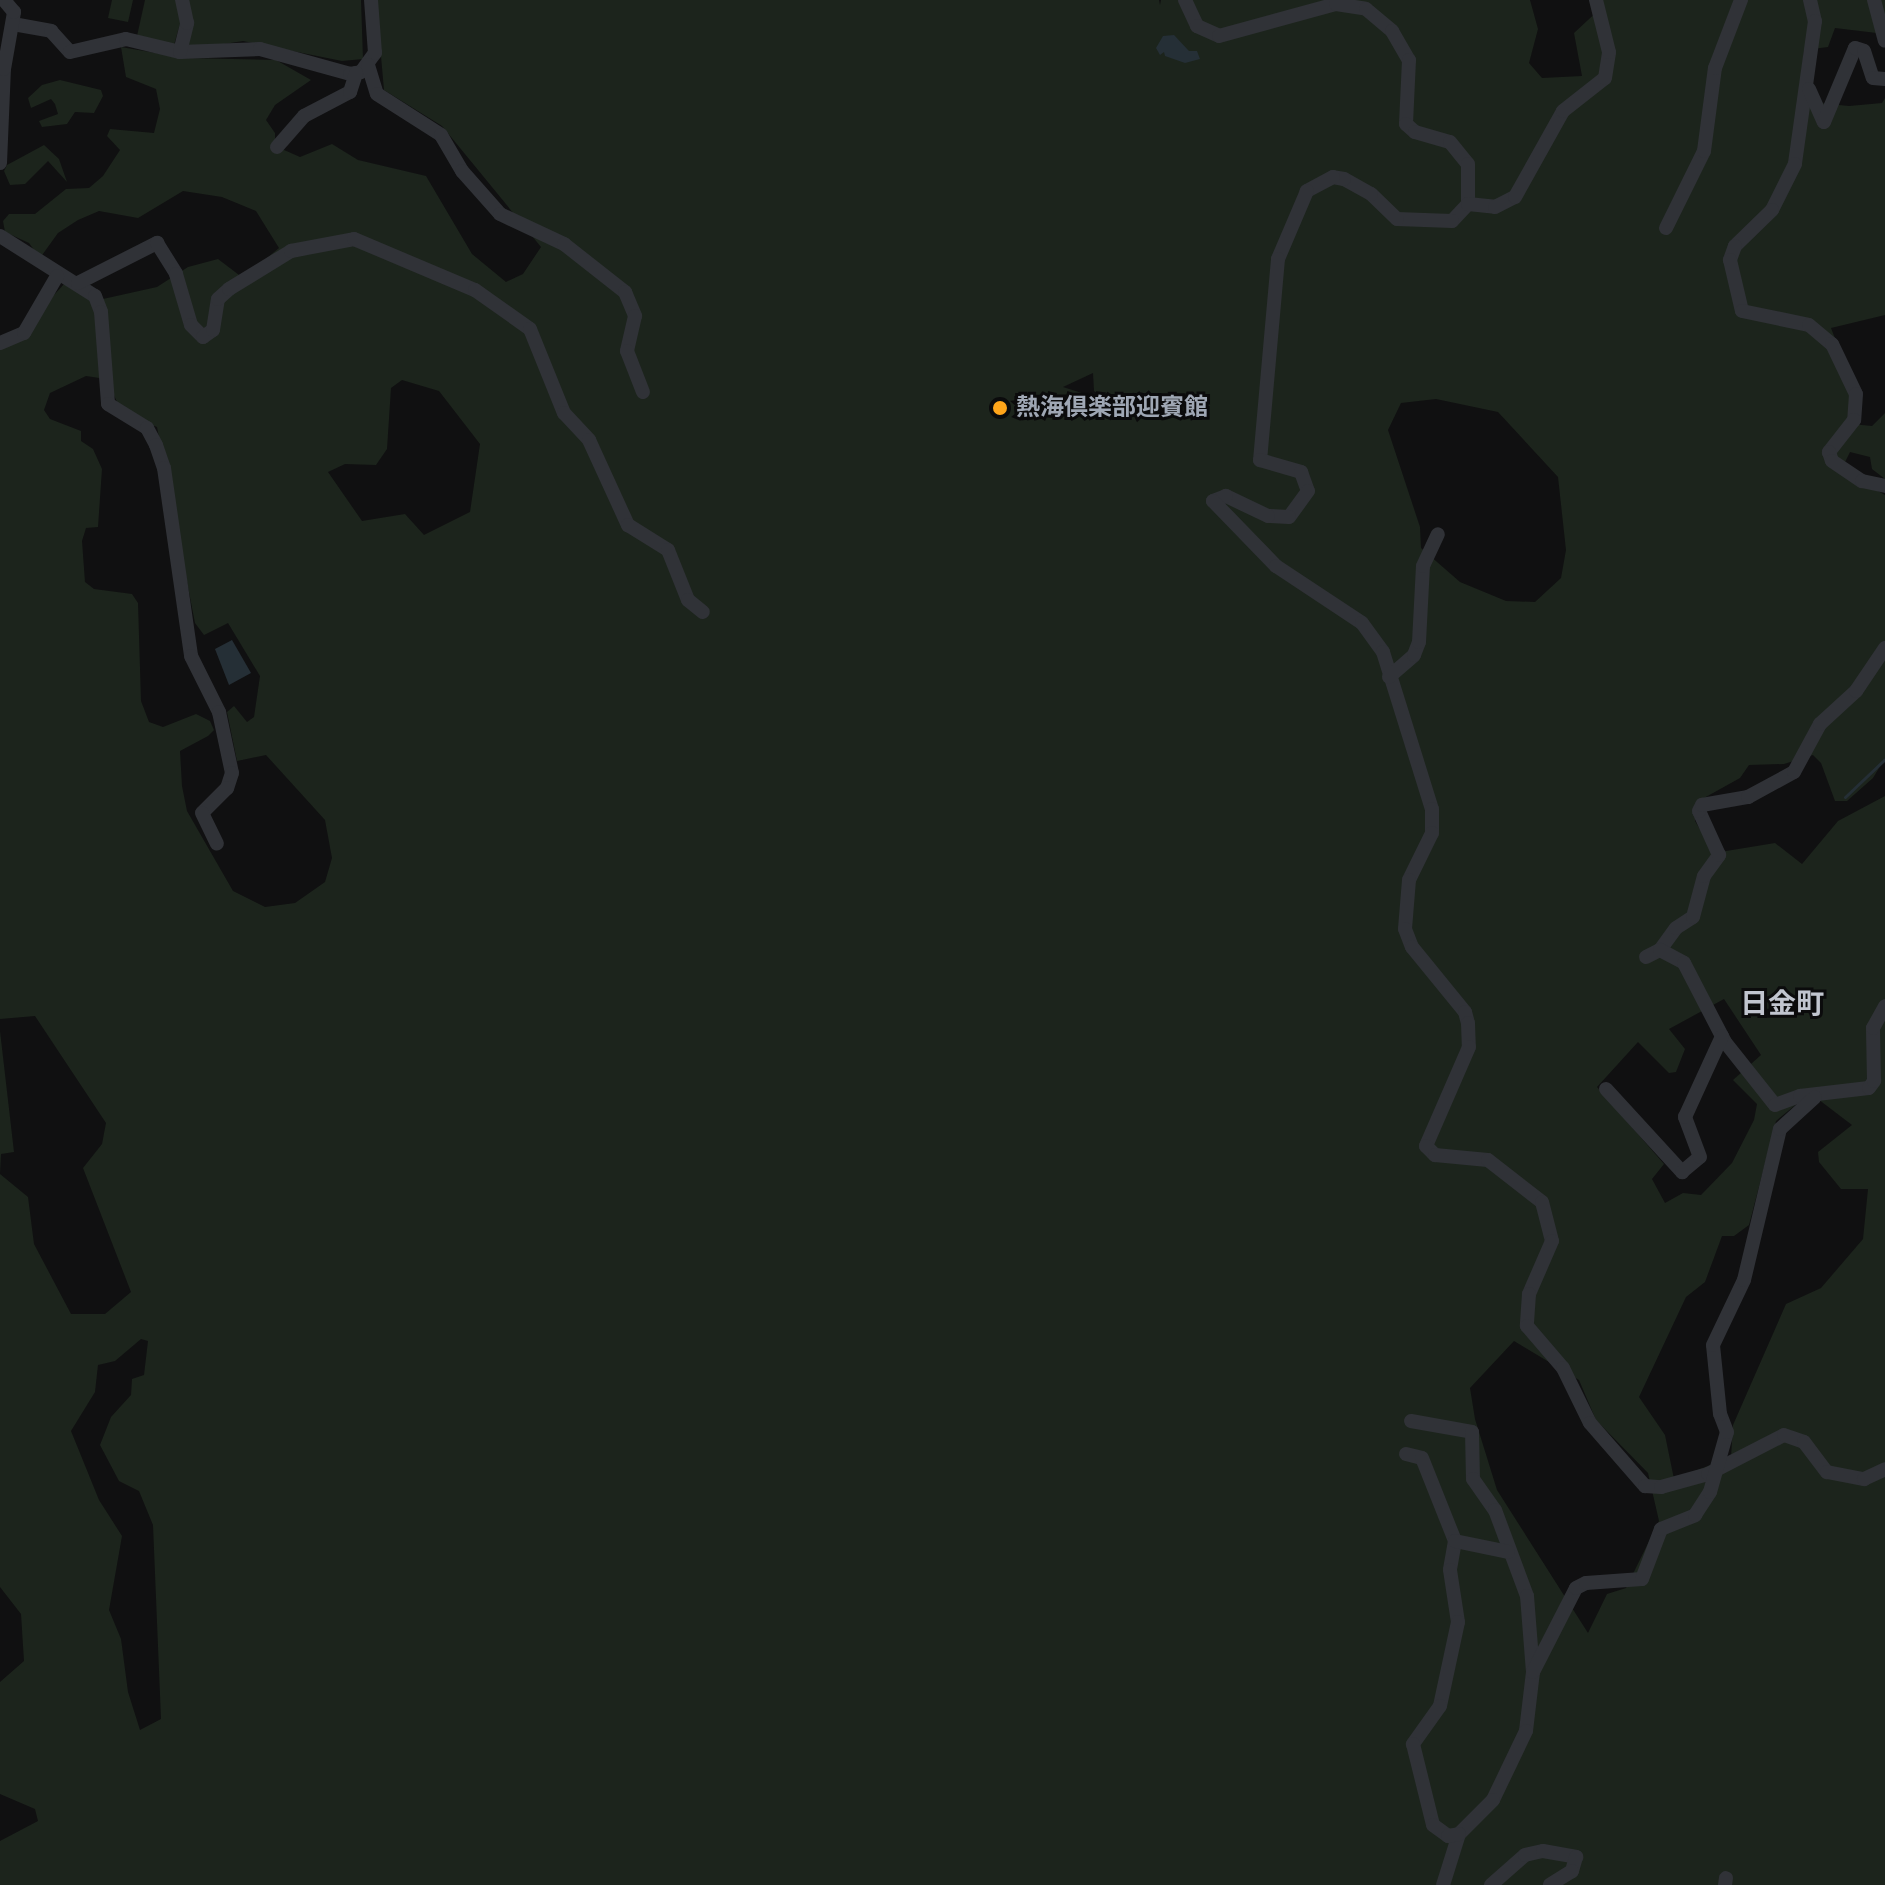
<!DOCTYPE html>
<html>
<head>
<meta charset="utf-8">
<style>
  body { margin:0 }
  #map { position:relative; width:1885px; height:1885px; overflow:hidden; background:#101011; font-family:Karla,"Noto Sans JP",sans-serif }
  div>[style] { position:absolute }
  .green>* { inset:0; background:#1c241c }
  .water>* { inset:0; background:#252f36 }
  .stream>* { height:3px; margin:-1.5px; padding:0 1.5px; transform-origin:1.5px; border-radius:1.5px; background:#252f36 }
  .minor>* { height:14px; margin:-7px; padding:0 7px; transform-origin:7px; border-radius:7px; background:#303237 }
  .dots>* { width:22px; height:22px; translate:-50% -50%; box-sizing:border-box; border:4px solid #0b0b0c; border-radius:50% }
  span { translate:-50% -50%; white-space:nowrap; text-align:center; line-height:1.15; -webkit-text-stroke:6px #0b0b0c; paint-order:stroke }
  .poi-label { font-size:24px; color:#9fa7b4; font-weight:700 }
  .left { translate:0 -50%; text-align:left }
  .quarter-label { font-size:28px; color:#c1c5cf; font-weight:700 }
</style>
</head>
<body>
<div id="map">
  <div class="green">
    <div style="clip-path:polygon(112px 0,133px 0,128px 22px,108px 18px)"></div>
    <div style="clip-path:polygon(145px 0,176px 0,181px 20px,174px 45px,137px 36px)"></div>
    <div style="clip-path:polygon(186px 0,361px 0,363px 59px,342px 61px,243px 41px,180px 51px)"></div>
    <div style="clip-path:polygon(evenodd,376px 0,1159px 0,1160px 5px,1161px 0,1530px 0,1538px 29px,1529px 63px,1542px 78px,1582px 76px,1574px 33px,1602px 7px,1602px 0,1885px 0,1885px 34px,1835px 28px,1828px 47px,1804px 50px,1799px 101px,1849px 106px,1882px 103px,1885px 98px,1885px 315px,1831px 328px,1855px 390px,1852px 424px,1872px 426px,1885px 413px,1885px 479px,1872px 469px,1870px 457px,1850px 452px,1841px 470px,1885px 495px,1885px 758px,1873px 778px,1847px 801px,1835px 801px,1821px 763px,1813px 755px,1784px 764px,1749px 765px,1740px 778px,1695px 803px,1695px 821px,1714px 853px,1775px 843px,1802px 864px,1838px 821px,1885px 796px,1885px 1885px,0 1885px,0 1841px,38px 1821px,35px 1809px,0 1794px,0 1682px,24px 1661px,21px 1614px,0 1587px,0 1031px,14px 1152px,1px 1154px,0 1174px,28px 1197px,34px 1244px,71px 1314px,105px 1314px,131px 1292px,83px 1168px,102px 1144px,106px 1123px,35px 1016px,0 1019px,0 344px,8px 345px,65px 283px,94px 301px,157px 287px,188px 267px,218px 259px,243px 278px,279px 248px,256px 211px,222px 197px,183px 191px,138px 218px,99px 211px,78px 220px,58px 233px,40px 258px,29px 243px,5px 232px,3px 221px,9px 214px,35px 214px,66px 189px,89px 188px,103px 176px,120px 150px,107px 136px,110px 129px,154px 133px,160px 109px,156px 89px,126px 77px,121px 47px,185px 58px,276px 60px,311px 80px,275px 105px,266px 120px,275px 133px,275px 146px,300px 157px,332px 144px,358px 160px,426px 176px,472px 254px,506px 282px,523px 274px,541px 247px,442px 126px,384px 90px,376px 0,1093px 373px,1094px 391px,1110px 402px,1063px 387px,1093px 373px,376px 0,86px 376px,106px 379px,122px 412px,157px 427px,195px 623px,204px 635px,228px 623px,260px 676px,254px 717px,247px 722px,234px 706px,227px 712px,237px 761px,266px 755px,325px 820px,332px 858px,325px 882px,295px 903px,265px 907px,233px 891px,187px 811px,182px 786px,180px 751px,208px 736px,214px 730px,210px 721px,196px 714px,163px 727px,149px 722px,141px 701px,138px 603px,132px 594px,94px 589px,85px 582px,82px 541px,86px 528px,98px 527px,102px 469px,93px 449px,81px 441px,81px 431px,50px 419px,44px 410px,50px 393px,86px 376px,376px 0,402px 380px,439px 391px,480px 444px,470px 512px,424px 535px,405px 514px,362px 521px,328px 472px,345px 464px,376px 465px,387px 449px,391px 388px,402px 380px,376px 0,1436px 399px,1498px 412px,1558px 477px,1566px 550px,1561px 578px,1535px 602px,1506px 601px,1460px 582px,1421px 548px,1420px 527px,1388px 430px,1401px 403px,1436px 399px,376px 0,1724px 999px,1761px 1055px,1733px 1080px,1757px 1104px,1754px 1120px,1732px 1163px,1701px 1195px,1683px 1193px,1665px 1203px,1652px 1179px,1664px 1164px,1597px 1087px,1638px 1042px,1669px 1073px,1676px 1072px,1685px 1049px,1669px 1029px,1724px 999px,376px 0,1810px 1093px,1852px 1125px,1818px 1152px,1819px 1162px,1841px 1189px,1868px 1189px,1863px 1239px,1821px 1288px,1786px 1304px,1733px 1425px,1731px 1457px,1674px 1479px,1665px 1435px,1639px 1397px,1686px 1297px,1705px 1282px,1722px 1236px,1734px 1236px,1749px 1225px,1776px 1121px,1810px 1093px,376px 0,141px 1339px,148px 1341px,144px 1375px,132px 1379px,131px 1395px,111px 1417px,100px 1445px,119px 1481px,139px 1491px,153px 1525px,161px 1719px,140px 1730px,128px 1692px,121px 1639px,109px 1610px,122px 1536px,99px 1500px,71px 1431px,95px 1392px,98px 1365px,115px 1361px,141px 1339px,376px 0,1514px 1341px,1579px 1380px,1596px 1420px,1648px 1473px,1659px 1521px,1626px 1588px,1607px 1594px,1588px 1633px,1497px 1490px,1475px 1419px,1470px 1388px,1514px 1341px)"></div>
    <div style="clip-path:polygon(60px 80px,101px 90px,103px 96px,94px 113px,75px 112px,67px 124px,42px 127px,39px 121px,58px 114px,55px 104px,51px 99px,31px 108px,28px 98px,42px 85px)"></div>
    <div style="clip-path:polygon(44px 145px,59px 159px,67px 182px,48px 161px,25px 184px,10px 185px,4px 171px,7px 165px)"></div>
  </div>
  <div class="water">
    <div style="clip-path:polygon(1174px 35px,1189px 51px,1197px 51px,1200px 59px,1185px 63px,1165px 56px,1164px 52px,1160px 55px,1156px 48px,1163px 36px)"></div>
    <div style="clip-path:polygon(232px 640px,251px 673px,229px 685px,215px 649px)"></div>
  </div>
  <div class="stream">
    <div style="left:1845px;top:797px;width:55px;rotate:-43.5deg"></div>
  </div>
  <div class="minor">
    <div style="left:1185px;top:0;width:29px;rotate:65deg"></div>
    <div style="left:1197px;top:26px;width:24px;rotate:24deg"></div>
    <div style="left:1219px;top:36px;width:121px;rotate:-15.3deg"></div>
    <div style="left:1336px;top:4px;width:30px;rotate:9deg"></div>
    <div style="left:1366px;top:9px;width:34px;rotate:40deg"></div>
    <div style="left:1392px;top:31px;width:34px;rotate:60deg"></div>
    <div style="left:1409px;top:60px;width:64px;rotate:92.7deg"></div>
    <div style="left:1406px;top:124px;width:12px;rotate:42deg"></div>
    <div style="left:1415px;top:132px;width:36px;rotate:16deg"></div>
    <div style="left:1450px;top:142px;width:28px;rotate:51deg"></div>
    <div style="left:1468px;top:164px;width:40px;rotate:90deg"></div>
    <div style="left:1468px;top:204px;width:23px;rotate:133deg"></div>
    <div style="left:1452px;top:221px;width:55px;rotate:-177.9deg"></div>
    <div style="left:1397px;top:219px;width:36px;rotate:-136deg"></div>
    <div style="left:1371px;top:194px;width:31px;rotate:-151deg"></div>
    <div style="left:1344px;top:179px;width:11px;rotate:-170deg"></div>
    <div style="left:1333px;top:177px;width:30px;rotate:152deg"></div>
    <div style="left:1307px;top:191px;width:74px;rotate:113.1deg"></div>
    <div style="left:1278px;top:259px;width:202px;rotate:95.1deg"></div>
    <div style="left:1260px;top:460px;width:43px;rotate:16.3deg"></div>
    <div style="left:1301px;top:472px;width:20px;rotate:70deg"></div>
    <div style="left:1308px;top:491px;width:32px;rotate:126deg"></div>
    <div style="left:1289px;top:517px;width:21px;rotate:-177deg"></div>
    <div style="left:1268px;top:516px;width:47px;rotate:-154.5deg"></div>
    <div style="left:1226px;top:496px;width:14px;rotate:159deg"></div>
    <div style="left:1213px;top:501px;width:91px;rotate:45.9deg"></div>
    <div style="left:1276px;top:566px;width:103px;rotate:33.5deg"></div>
    <div style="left:1362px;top:623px;width:36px;rotate:54deg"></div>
    <div style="left:1383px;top:652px;width:164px;rotate:72.7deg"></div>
    <div style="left:1432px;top:809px;width:24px;rotate:90deg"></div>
    <div style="left:1432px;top:833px;width:52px;rotate:116.1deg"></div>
    <div style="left:1409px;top:880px;width:49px;rotate:94.7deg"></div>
    <div style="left:1405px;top:929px;width:19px;rotate:69deg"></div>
    <div style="left:1412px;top:947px;width:84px;rotate:50.8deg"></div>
    <div style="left:1465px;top:1012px;width:11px;rotate:75deg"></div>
    <div style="left:1468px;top:1023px;width:24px;rotate:88deg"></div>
    <div style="left:1469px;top:1047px;width:108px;rotate:113.5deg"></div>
    <div style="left:1426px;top:1146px;width:13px;rotate:45deg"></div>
    <div style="left:1435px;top:1155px;width:53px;rotate:5.4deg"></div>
    <div style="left:1488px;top:1160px;width:68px;rotate:37.9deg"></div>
    <div style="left:1542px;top:1202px;width:40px;rotate:75.6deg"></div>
    <div style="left:1552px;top:1241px;width:58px;rotate:113.5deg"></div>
    <div style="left:1529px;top:1294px;width:32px;rotate:94deg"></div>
    <div style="left:1527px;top:1326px;width:55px;rotate:49.4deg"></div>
    <div style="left:1563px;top:1368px;width:61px;rotate:63.9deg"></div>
    <div style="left:1590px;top:1423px;width:84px;rotate:48.9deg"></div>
    <div style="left:1645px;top:1486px;width:16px;rotate:4deg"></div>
    <div style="left:1661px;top:1487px;width:49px;rotate:-15.5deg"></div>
    <div style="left:1708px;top:1474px;width:85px;rotate:-27.2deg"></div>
    <div style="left:1784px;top:1435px;width:21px;rotate:19deg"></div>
    <div style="left:1804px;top:1442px;width:38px;rotate:53deg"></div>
    <div style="left:1827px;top:1472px;width:38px;rotate:11deg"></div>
    <div style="left:1864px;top:1479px;width:23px;rotate:-25deg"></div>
    <div style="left:1810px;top:0;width:22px;rotate:77deg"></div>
    <div style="left:1815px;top:21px;width:144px;rotate:98deg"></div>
    <div style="left:1795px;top:164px;width:51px;rotate:116.6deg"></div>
    <div style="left:1772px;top:210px;width:52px;rotate:135.8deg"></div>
    <div style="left:1735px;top:246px;width:15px;rotate:110deg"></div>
    <div style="left:1730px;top:260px;width:52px;rotate:76.8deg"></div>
    <div style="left:1742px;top:311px;width:68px;rotate:11.8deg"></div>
    <div style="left:1809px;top:325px;width:30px;rotate:40deg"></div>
    <div style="left:1832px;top:344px;width:55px;rotate:64.4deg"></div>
    <div style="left:1856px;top:394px;width:26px;rotate:94deg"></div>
    <div style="left:1854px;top:420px;width:41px;rotate:128deg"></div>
    <div style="left:1829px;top:452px;width:9px;rotate:72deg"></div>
    <div style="left:1832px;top:461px;width:36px;rotate:34deg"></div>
    <div style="left:1862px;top:481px;width:24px;rotate:12deg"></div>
    <div style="left:1874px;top:0;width:42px;rotate:75deg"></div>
    <div style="left:13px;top:24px;width:39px;rotate:10deg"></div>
    <div style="left:51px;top:31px;width:28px;rotate:48deg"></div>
    <div style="left:70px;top:52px;width:57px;rotate:-13.1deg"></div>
    <div style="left:126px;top:39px;width:56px;rotate:13.5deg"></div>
    <div style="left:180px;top:52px;width:80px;rotate:-2.1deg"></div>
    <div style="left:260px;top:49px;width:93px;rotate:15.5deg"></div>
    <div style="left:350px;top:74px;width:11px;rotate:-10deg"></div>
    <div style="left:361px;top:72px;width:24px;rotate:-54deg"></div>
    <div style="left:375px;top:53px;width:53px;rotate:-94.3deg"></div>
    <div style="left:180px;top:52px;width:30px;rotate:-76deg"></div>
    <div style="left:187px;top:23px;width:24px;rotate:-102deg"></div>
    <div style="left:368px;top:65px;width:30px;rotate:73deg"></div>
    <div style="left:377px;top:94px;width:76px;rotate:32.6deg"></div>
    <div style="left:441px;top:135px;width:42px;rotate:59.7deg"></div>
    <div style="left:462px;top:171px;width:57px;rotate:48.5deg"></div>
    <div style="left:500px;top:214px;width:71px;rotate:25.1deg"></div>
    <div style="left:564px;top:244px;width:78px;rotate:38.2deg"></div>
    <div style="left:625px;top:292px;width:26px;rotate:67deg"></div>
    <div style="left:635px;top:316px;width:36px;rotate:103deg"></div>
    <div style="left:627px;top:351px;width:44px;rotate:68.7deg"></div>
    <div style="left:1809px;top:89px;width:36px;rotate:66deg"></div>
    <div style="left:1824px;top:122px;width:80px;rotate:-67.3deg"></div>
    <div style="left:1855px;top:48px;width:9px;rotate:18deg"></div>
    <div style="left:1864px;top:51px;width:28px;rotate:72deg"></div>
    <div style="left:1873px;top:78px;width:12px;rotate:5deg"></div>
    <div style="left:277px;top:147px;width:41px;rotate:-48.9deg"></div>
    <div style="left:304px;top:116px;width:52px;rotate:-27.6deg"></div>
    <div style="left:350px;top:92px;width:20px;rotate:-72deg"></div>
    <div style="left:0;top:163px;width:94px;rotate:-87.6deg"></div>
    <div style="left:4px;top:69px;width:58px;rotate:-80deg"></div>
    <div style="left:14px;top:12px;width:16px;rotate:-130deg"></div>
    <div style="left:1468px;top:204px;width:27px;rotate:6deg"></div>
    <div style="left:1495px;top:207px;width:22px;rotate:-27deg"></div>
    <div style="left:1515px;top:197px;width:98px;rotate:-60.8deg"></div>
    <div style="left:1563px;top:111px;width:53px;rotate:-38.2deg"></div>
    <div style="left:1605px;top:78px;width:26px;rotate:-81deg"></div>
    <div style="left:1609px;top:52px;width:54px;rotate:-104deg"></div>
    <div style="left:1666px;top:228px;width:86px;rotate:-63.7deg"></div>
    <div style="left:1704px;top:151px;width:84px;rotate:-82.5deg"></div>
    <div style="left:1715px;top:68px;width:73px;rotate:-69.1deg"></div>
    <div style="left:0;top:236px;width:112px;rotate:32.3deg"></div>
    <div style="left:95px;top:296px;width:17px;rotate:69deg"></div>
    <div style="left:101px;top:312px;width:92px;rotate:85.6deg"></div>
    <div style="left:108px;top:404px;width:46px;rotate:31.6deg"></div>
    <div style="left:147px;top:428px;width:19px;rotate:62deg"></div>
    <div style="left:156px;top:445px;width:24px;rotate:71deg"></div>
    <div style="left:164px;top:468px;width:190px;rotate:81.8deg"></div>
    <div style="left:191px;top:656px;width:63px;rotate:63.4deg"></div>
    <div style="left:219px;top:712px;width:62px;rotate:78deg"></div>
    <div style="left:232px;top:773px;width:16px;rotate:108deg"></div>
    <div style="left:227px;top:788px;width:35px;rotate:135deg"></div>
    <div style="left:202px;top:813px;width:34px;rotate:64deg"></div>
    <div style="left:78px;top:283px;width:89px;rotate:-26.9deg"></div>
    <div style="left:157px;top:243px;width:36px;rotate:58deg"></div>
    <div style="left:176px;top:274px;width:53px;rotate:73.6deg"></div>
    <div style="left:191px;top:325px;width:17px;rotate:45deg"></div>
    <div style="left:203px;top:337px;width:12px;rotate:-35deg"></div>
    <div style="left:213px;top:330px;width:31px;rotate:-81deg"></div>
    <div style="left:218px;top:299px;width:15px;rotate:-42deg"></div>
    <div style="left:229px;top:289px;width:73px;rotate:-31.5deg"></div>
    <div style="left:291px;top:251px;width:64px;rotate:-10.8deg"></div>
    <div style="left:354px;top:239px;width:131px;rotate:22.9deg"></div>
    <div style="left:475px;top:290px;width:67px;rotate:35.3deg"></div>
    <div style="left:530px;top:329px;width:91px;rotate:68deg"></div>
    <div style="left:564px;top:413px;width:37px;rotate:47deg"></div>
    <div style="left:589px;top:440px;width:94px;rotate:65.4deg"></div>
    <div style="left:628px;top:525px;width:47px;rotate:32deg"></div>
    <div style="left:668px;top:550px;width:54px;rotate:68.2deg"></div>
    <div style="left:688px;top:600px;width:19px;rotate:39deg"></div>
    <div style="left:0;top:343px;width:26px;rotate:-23deg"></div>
    <div style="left:24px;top:333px;width:66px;rotate:-59.9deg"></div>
    <div style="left:1389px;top:677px;width:33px;rotate:-41deg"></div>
    <div style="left:1414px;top:655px;width:14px;rotate:-69deg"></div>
    <div style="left:1419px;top:642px;width:76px;rotate:-87deg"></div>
    <div style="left:1423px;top:566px;width:35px;rotate:-65deg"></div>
    <div style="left:1660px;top:950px;width:27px;rotate:-54deg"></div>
    <div style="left:1676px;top:928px;width:20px;rotate:-33deg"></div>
    <div style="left:1693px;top:917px;width:42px;rotate:-75deg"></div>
    <div style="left:1704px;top:876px;width:26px;rotate:-54deg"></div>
    <div style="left:1719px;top:855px;width:48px;rotate:-114.4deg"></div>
    <div style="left:1699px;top:811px;width:7px;rotate:-63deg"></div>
    <div style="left:1702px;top:805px;width:47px;rotate:-9.9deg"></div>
    <div style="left:1748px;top:797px;width:52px;rotate:-28.5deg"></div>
    <div style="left:1794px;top:772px;width:55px;rotate:-61.6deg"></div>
    <div style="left:1820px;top:724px;width:49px;rotate:-42.5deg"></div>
    <div style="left:1856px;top:691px;width:52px;rotate:-56deg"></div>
    <div style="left:1646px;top:957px;width:16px;rotate:-27deg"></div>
    <div style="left:1660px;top:950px;width:27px;rotate:28deg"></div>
    <div style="left:1684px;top:963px;width:89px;rotate:62.6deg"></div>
    <div style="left:1725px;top:1042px;width:80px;rotate:51.6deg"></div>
    <div style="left:1775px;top:1105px;width:27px;rotate:-20deg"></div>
    <div style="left:1800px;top:1096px;width:69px;rotate:-6.6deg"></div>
    <div style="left:1869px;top:1088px;width:9px;rotate:-54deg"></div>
    <div style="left:1874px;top:1081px;width:53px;rotate:-91.1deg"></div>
    <div style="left:1873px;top:1028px;width:25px;rotate:-61deg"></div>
    <div style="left:1606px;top:1089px;width:113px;rotate:47.5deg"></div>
    <div style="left:1682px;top:1172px;width:23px;rotate:-40deg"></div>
    <div style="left:1700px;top:1157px;width:43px;rotate:-110.6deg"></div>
    <div style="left:1685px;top:1117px;width:89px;rotate:-65.4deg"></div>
    <div style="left:1411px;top:1421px;width:62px;rotate:10.2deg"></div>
    <div style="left:1472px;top:1432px;width:47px;rotate:88.8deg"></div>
    <div style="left:1473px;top:1479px;width:38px;rotate:55deg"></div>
    <div style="left:1495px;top:1510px;width:92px;rotate:69.6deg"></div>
    <div style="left:1527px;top:1596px;width:76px;rotate:85.5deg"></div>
    <div style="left:1533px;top:1672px;width:59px;rotate:96.8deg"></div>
    <div style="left:1526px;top:1731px;width:76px;rotate:115.6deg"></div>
    <div style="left:1493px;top:1800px;width:48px;rotate:135deg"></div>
    <div style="left:1459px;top:1834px;width:53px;rotate:107.4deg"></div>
    <div style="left:1406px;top:1454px;width:16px;rotate:14deg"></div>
    <div style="left:1422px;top:1458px;width:89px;rotate:68.3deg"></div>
    <div style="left:1455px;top:1541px;width:29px;rotate:100deg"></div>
    <div style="left:1450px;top:1570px;width:53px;rotate:81.3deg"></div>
    <div style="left:1458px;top:1622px;width:86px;rotate:102.1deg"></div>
    <div style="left:1440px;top:1706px;width:47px;rotate:125.4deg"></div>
    <div style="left:1413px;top:1744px;width:83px;rotate:76.1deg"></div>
    <div style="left:1433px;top:1825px;width:19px;rotate:36deg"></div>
    <div style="left:1448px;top:1836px;width:11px;rotate:-10deg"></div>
    <div style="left:1455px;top:1541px;width:54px;rotate:11.7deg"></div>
    <div style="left:1533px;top:1672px;width:94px;rotate:-62.9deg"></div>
    <div style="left:1576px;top:1588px;width:11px;rotate:-27deg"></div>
    <div style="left:1586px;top:1583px;width:56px;rotate:-4.1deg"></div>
    <div style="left:1642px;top:1579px;width:53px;rotate:-69.2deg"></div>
    <div style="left:1661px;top:1529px;width:37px;rotate:-22deg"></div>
    <div style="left:1695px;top:1515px;width:27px;rotate:-57deg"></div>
    <div style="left:1710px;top:1492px;width:62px;rotate:-74.2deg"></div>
    <div style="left:1727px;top:1432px;width:19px;rotate:-111deg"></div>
    <div style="left:1720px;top:1414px;width:69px;rotate:-95.8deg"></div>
    <div style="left:1713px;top:1345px;width:72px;rotate:-64.5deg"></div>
    <div style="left:1744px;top:1280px;width:155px;rotate:-76.6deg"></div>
    <div style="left:1780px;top:1129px;width:47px;rotate:-42.4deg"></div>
    <div style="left:1491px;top:1885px;width:45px;rotate:-41.4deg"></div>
    <div style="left:1525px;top:1855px;width:18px;rotate:-13deg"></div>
    <div style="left:1543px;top:1851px;width:34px;rotate:10deg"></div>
    <div style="left:1576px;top:1857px;width:15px;rotate:106deg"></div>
    <div style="left:1572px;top:1871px;width:26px;rotate:148deg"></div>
    <div style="left:1725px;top:1885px;width:7px;rotate:-82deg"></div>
  </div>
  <div class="dots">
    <div style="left:1000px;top:408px;background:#ffa51a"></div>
  </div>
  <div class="poi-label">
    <span class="left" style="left:1016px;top:408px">熱海倶楽部迎賓館</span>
  </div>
  <div class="quarter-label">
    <span style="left:1782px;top:1004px">日金町</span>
  </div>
</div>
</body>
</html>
